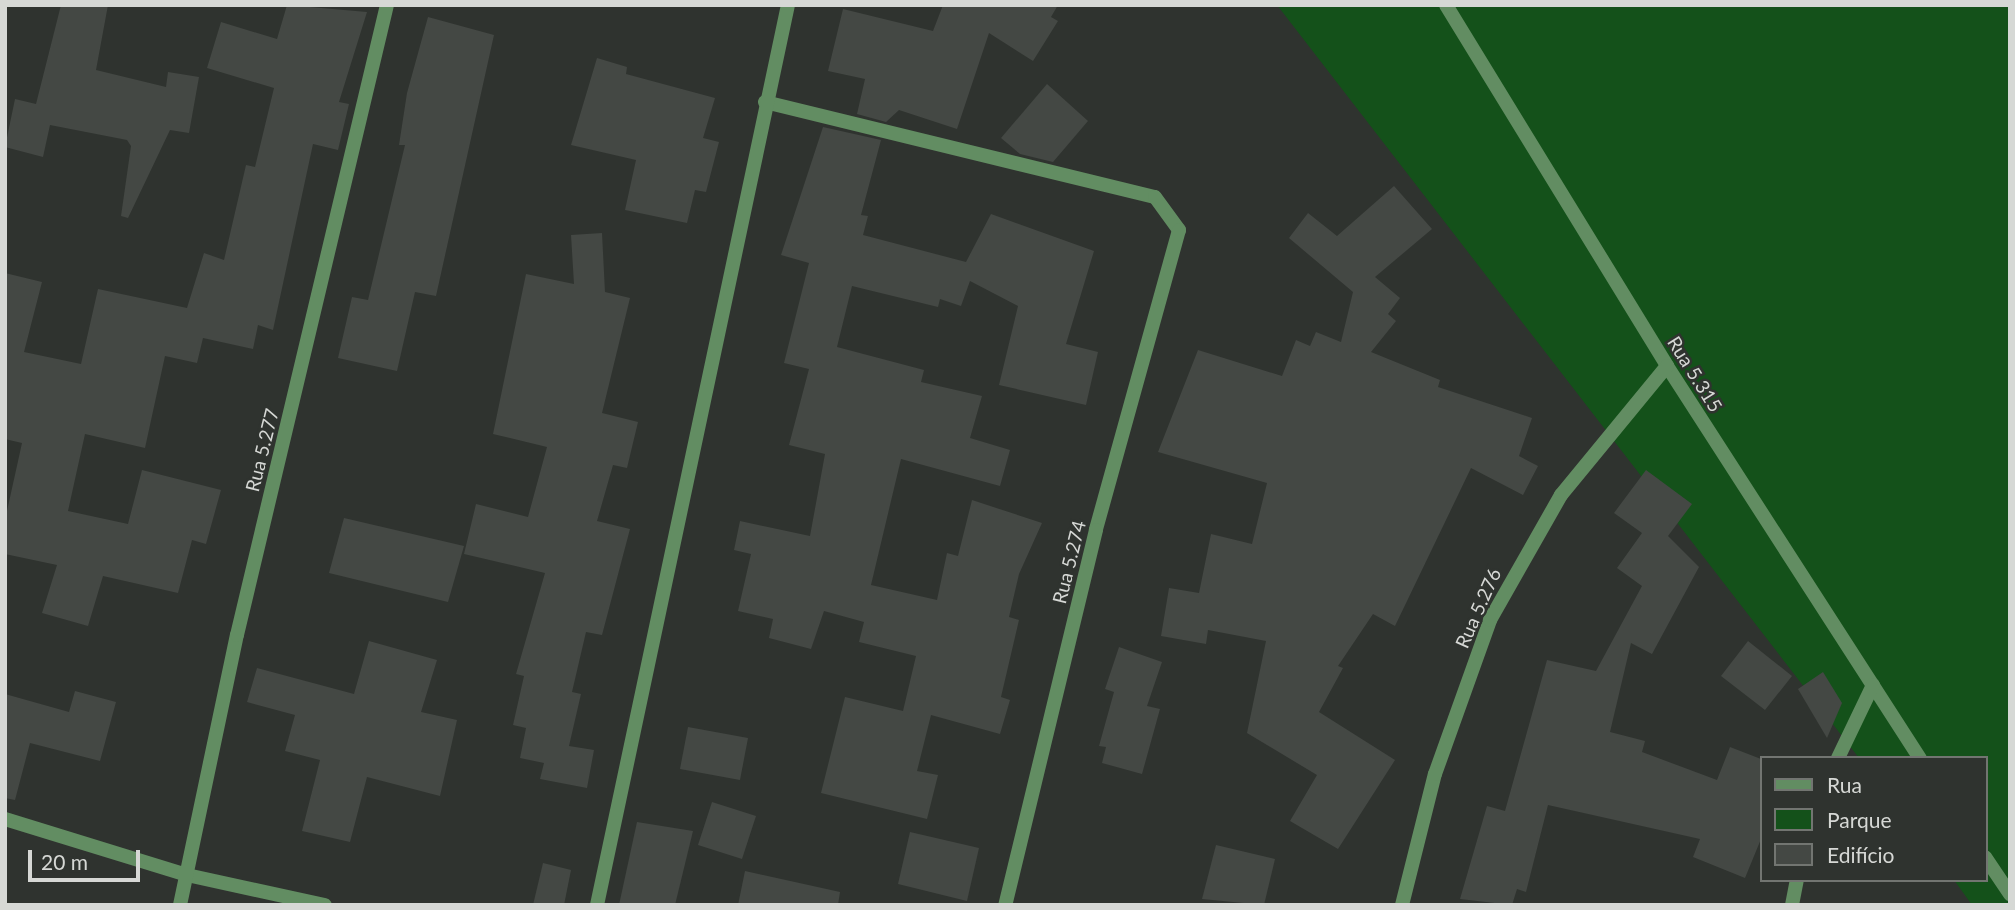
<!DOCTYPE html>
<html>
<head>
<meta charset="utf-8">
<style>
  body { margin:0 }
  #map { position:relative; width:2015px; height:910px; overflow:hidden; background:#2f332f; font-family:Lato,sans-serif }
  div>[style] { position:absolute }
  .green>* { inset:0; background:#14511a }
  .building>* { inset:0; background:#444844 }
  .minor>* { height:14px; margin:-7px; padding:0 7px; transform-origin:7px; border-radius:7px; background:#628d62 }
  span { translate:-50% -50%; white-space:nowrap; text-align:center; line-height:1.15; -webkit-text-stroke:5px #2f332f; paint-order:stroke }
  .street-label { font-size:19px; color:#d6d8d5 }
  .frame { position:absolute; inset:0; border:7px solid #d6d8d5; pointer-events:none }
  .legend { position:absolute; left:1760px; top:756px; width:228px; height:126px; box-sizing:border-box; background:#2f332f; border:2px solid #727571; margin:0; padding:9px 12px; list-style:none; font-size:21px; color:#d6d8d5 }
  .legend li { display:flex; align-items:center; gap:14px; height:35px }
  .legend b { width:35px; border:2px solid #727571 }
  .scale { position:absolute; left:28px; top:850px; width:112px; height:32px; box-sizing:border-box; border:4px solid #d6d8d5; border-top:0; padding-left:9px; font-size:21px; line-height:24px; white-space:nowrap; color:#d6d8d5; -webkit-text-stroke:5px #2f332f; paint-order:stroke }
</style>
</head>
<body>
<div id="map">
  <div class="green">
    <div style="clip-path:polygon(1277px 5px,2010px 5px,2010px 905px,1972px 905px,1954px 880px,1985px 880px,1985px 758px,1859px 758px)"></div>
  </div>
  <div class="building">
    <div style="clip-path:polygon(61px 5px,108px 5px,96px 70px,166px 87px,168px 72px,199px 77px,189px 133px,170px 130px,128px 218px,121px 216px,131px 146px,127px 140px,50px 125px,43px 157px,5px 147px,15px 99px,36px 104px)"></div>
    <div style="clip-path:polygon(287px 5px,367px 12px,339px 102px,349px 104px,338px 150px,313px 144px,273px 330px,258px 325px,253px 349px,203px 338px,197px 363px,165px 356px,145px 448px,85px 434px,68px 511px,128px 524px,142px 470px,221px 490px,206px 544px,192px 540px,178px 593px,103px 576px,88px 626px,42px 613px,57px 565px,5px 554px,5px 520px,22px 443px,5px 439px,5px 273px,42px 282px,24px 352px,81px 364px,98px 289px,187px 308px,204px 253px,224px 260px,246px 165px,255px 167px,274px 88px,207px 68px,221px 22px,277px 39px)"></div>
    <div style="clip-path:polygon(943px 5px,1058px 5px,1051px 17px,1058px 21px,1033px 61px,989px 33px,957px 129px,899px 110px,886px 122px,857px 114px,865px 79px,828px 71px,843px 9px,933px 31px)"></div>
    <div style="clip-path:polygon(428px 17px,494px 35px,436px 296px,415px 292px,397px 371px,338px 358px,352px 297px,368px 300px,405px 145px,399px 145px,407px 93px)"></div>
    <div style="clip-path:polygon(597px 58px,627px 67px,626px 74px,715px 98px,703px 138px,719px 142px,706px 192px,695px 190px,687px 223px,625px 210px,636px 160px,571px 145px)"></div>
    <div style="clip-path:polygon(1047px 84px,1088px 121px,1053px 162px,1020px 154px,1001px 138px)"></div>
    <div style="clip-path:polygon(823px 127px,881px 140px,861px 215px,868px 216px,863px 235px,966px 262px,991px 214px,1094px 251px,1066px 344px,1098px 352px,1086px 405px,999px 385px,1018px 306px,970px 281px,961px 306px,940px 299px,938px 307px,852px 286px,837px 347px,924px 370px,921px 382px,982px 396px,970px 438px,1010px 450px,1000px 486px,901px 459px,871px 585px,937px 600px,947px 553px,958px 556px,972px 500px,1042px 523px,1019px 574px,1009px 617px,1019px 620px,1001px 697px,1010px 700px,1000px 734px,931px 715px,917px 771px,938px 775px,927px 819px,821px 793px,845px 697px,903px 711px,916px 656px,859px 642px,864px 622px,824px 611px,811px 649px,769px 638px,773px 619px,738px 611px,751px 554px,734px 550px,740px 521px,810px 536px,825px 454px,789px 445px,809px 369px,784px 363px,809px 263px,781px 255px)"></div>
    <div style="clip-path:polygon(1394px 186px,1432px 229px,1375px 277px,1400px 298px,1388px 314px,1396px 321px,1371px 352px,1440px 380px,1438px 387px,1532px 418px,1519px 456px,1538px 466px,1523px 495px,1471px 468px,1395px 626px,1373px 614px,1338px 666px,1343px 668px,1319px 712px,1395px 760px,1338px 849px,1290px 821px,1317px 775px,1247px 733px,1266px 641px,1208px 630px,1206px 644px,1161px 636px,1169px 588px,1199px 593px,1211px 534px,1252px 544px,1267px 483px,1158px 452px,1198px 350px,1282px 376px,1296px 340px,1310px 346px,1316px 332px,1341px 342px,1353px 292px,1289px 238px,1308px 213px,1337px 236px)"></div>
    <div style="clip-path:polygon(602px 233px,605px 292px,630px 298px,602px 413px,638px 422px,627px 468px,613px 465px,597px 521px,630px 529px,602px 635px,586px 632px,572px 692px,581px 694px,569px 746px,594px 750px,587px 788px,540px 779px,544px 763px,520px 758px,526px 728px,513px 725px,524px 676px,516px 674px,545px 573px,464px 554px,476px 504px,528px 517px,547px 447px,493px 434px,526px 274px,574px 284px,571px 235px)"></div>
    <div style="clip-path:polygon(1646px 470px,1692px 504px,1668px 536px,1699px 567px,1652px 654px,1631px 643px,1610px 732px,1645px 741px,1642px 752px,1717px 780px,1730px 747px,1761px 759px,1761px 839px,1745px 878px,1693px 857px,1700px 839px,1548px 805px,1526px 892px,1517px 889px,1512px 905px,1460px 899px,1487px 806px,1505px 811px,1547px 660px,1596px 671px,1642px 586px,1617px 568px,1642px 533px,1614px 513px)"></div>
    <div style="clip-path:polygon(344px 518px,464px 546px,448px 602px,329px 573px)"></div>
    <div style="clip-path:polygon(369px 641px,437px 660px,421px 712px,457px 720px,440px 796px,367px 777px,350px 842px,302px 831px,320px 760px,285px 751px,295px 715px,247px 702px,257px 668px,354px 694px)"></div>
    <div style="clip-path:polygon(1748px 641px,1792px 676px,1765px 710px,1721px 676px)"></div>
    <div style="clip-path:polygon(1119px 647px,1162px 662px,1147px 706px,1160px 709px,1142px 774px,1102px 763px,1106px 747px,1099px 746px,1114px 692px,1105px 689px)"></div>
    <div style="clip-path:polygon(1823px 672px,1842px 703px,1827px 738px,1798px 689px)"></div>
    <div style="clip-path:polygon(75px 691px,116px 702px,100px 761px,30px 743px,15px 800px,5px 798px,5px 694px,69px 712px)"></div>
    <div style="clip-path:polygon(688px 727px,748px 738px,740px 780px,680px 769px)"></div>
    <div style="clip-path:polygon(712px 802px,756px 816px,742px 859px,698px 845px)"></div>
    <div style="clip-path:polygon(637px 822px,693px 831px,675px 905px,619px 905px)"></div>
    <div style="clip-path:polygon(910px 832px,979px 848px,967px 901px,898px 884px)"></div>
    <div style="clip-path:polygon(1216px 845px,1275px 859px,1264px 905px,1202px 899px)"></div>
    <div style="clip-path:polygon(543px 863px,571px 870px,564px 905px,533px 905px)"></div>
    <div style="clip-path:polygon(745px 871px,840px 892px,838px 905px,738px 905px)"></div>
  </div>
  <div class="minor">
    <div style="left:1446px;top:5px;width:423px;rotate:58.5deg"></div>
    <div style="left:1667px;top:366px;width:467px;rotate:57.2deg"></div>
    <div style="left:765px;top:102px;width:401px;rotate:13.7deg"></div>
    <div style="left:1155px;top:197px;width:41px;rotate:54deg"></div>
    <div style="left:1179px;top:230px;width:311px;rotate:105.5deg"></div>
    <div style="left:1096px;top:530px;width:386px;rotate:103.6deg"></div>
    <div style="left:1838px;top:758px;width:81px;rotate:-64.4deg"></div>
    <div style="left:5px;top:819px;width:190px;rotate:17.1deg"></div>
    <div style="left:187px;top:875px;width:141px;rotate:12.3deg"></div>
    <div style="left:1985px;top:857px;width:45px;rotate:56deg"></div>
    <div style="left:180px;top:905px;width:276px;rotate:-78.1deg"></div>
    <div style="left:237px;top:635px;width:648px;rotate:-76.61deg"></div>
    <div style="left:597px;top:905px;width:920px;rotate:-78.02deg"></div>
    <div style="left:1402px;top:905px;width:135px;rotate:-75.9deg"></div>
    <div style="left:1435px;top:774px;width:164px;rotate:-70.3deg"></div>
    <div style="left:1490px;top:620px;width:144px;rotate:-60.4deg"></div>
    <div style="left:1561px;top:495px;width:167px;rotate:-50.6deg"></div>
    <div style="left:1792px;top:905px;width:25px;rotate:-79deg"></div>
  </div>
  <div class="street-label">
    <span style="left:1695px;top:374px;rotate:58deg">Rua 5.315</span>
    <span style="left:262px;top:450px;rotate:-76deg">Rua 5.277</span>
    <span style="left:1069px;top:562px;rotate:-76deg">Rua 5.274</span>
    <span style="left:1478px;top:608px;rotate:-66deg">Rua 5.276</span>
  </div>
  <div class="frame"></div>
  <ul class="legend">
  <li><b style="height:9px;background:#628d62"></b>Rua</li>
  <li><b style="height:19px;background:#14511a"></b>Parque</li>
  <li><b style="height:19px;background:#444844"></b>Edifício</li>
  </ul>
  <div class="scale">20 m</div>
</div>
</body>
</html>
